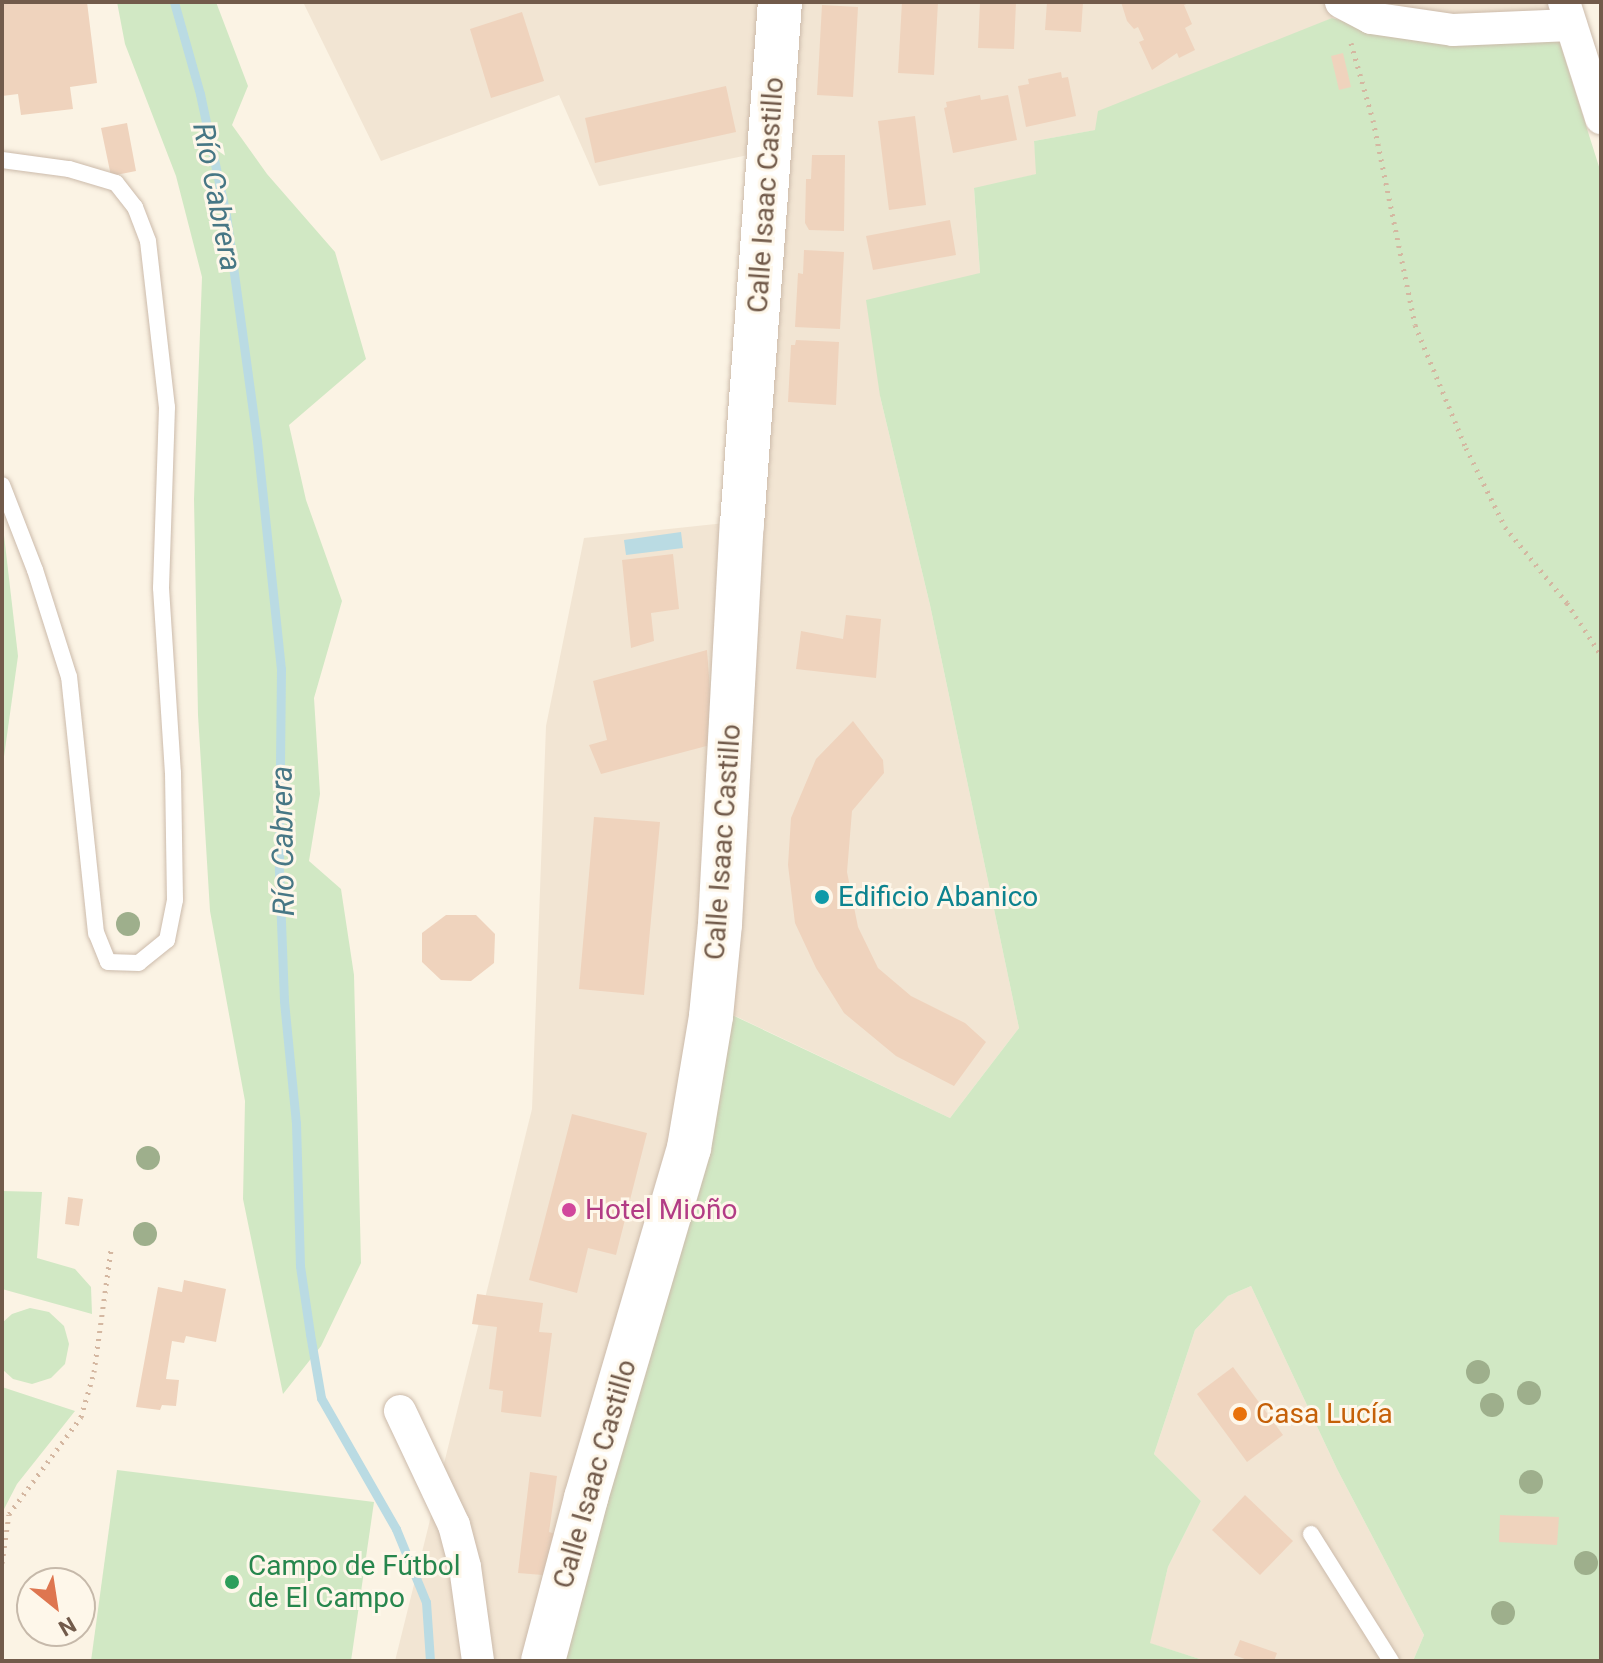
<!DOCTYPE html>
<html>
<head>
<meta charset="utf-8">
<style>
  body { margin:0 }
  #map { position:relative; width:1603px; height:1663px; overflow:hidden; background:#fbf3e4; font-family:Roboto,sans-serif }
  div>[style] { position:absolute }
  .residential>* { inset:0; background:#f2e5d3 }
  .green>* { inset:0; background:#d1e8c4 }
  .water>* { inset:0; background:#badbe3 }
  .stream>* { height:9px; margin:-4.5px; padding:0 4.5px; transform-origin:4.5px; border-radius:4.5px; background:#badbe3 }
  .building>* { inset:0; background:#efd3bd }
  .path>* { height:5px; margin-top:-2.5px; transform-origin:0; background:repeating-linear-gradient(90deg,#d4b7a1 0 2px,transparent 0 8px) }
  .roads { filter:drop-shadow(0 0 2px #ccbbab) drop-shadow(0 0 2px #ccbbab) }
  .lane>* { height:16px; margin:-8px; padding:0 8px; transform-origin:8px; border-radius:8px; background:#fff }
  .street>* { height:32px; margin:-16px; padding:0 16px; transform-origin:16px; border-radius:16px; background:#fff }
  .secondary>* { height:44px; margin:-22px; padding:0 22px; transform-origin:22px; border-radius:22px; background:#fff }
  .trees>* { width:24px; height:24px; margin:-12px; border-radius:50%; background:#9eaf8c }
  .dots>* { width:22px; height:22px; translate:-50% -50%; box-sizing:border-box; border:4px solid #fef7ea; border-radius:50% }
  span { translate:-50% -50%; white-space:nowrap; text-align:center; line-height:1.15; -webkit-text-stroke:6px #fef7ea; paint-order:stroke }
  .street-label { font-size:28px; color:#725b4b }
  .culture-label { font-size:28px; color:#0d838f }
  .left { translate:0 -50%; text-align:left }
  .hotel-label { font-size:28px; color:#b23c85 }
  .food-label { font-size:28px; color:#c56008 }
  .leisure-label { font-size:28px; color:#27864d }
  .water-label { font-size:30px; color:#477785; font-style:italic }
  .frame { position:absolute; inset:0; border:4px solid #725b4b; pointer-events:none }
  .north { position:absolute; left:16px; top:1567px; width:80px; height:80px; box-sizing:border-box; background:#fef7ea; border:2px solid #c6b9aa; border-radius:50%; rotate:150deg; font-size:22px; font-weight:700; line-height:32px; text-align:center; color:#725b4b }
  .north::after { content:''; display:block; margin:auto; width:28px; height:36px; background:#de7650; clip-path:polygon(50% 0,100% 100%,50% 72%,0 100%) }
</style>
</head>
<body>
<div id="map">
  <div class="residential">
    <div style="clip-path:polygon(303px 2px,1351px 2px,1332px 18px,1096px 130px,1034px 141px,1037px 174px,974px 189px,980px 273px,880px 396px,930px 605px,1019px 1028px,950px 1118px,731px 1014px,563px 1661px,395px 1661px,532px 1109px,546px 726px,584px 538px,725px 523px,753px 154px,599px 186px,559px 95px,381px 161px)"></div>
    <div style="clip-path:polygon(1389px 2px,1555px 2px,1559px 13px,1445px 21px)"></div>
    <div style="clip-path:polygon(1251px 1286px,1337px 1469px,1424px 1635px,1413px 1661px,1206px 1661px,1149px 1643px,1168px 1567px,1201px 1501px,1154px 1454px,1195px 1330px,1228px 1296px)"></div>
  </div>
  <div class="green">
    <div style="clip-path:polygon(117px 2px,216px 2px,248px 86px,232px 125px,267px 174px,335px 252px,366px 359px,289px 425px,306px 500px,342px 601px,314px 698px,320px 794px,309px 861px,341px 889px,354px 975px,361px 1263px,321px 1346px,283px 1394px,243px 1199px,245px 1101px,210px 911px,198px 715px,194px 499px,202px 277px,176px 176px,125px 44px)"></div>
    <div style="clip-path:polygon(1332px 18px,1370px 28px,1557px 34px,1601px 173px,1601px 1661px,1413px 1661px,1424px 1635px,1337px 1469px,1251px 1286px,1228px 1296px,1195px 1330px,1154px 1454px,1201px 1501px,1168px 1567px,1150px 1643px,1206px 1661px,563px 1661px,730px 1014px,950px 1118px,1019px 1028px,930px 605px,880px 396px,866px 300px,980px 273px,974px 188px,1036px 174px,1034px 141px,1095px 130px,1098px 111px)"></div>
    <div style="clip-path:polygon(2px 518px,18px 656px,2px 771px)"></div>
    <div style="clip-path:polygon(2px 1191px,42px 1192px,37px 1258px,75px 1269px,91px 1287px,92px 1314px,2px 1289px)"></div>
    <div style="clip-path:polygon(30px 1308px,49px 1312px,64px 1326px,69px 1344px,65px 1364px,51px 1378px,32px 1384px,13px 1379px,2px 1369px,2px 1323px,12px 1314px)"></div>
    <div style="clip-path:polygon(2px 1387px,75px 1411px,17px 1484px,2px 1513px)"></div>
    <div style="clip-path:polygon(117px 1470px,374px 1502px,351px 1661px,91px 1661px)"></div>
  </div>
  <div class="water">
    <div style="clip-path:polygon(681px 532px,683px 548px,626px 555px,624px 540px)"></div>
  </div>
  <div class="stream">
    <div style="left:174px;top:2px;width:96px;rotate:74.2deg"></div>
    <div style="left:200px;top:94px;width:124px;rotate:77.9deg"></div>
    <div style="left:226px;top:215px;width:228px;rotate:82.2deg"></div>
    <div style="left:257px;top:441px;width:229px;rotate:84deg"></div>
    <div style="left:281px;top:669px;width:201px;rotate:90.6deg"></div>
    <div style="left:279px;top:870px;width:131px;rotate:87.8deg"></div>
    <div style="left:284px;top:1001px;width:123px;rotate:84.4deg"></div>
    <div style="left:296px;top:1123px;width:143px;rotate:88.4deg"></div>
    <div style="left:300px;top:1266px;width:69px;rotate:81.6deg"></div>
    <div style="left:310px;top:1334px;width:65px;rotate:80.2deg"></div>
    <div style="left:321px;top:1398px;width:151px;rotate:60.2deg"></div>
    <div style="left:396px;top:1529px;width:79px;rotate:67.7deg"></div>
    <div style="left:426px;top:1602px;width:59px;rotate:86.1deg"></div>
  </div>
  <div class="building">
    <div style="clip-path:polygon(2px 2px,87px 2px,97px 83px,70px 87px,73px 109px,21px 115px,18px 94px,2px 96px)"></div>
    <div style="clip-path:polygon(902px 2px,938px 2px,934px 75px,898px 73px)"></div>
    <div style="clip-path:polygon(980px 2px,1016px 2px,1014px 49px,978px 48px)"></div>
    <div style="clip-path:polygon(1047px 2px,1083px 2px,1081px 32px,1045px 30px)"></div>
    <div style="clip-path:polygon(1121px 2px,1191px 2px,1184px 5px,1192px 24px,1185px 28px,1195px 50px,1179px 58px,1177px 53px,1152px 70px,1139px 42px,1144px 40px,1138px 27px,1134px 29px,1127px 21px)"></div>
    <div style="clip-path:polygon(822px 5px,858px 7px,853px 97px,817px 95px)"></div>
    <div style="clip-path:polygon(522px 12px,544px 81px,491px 98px,470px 29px)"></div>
    <div style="clip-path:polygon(1343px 53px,1351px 87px,1339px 90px,1331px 56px)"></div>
    <div style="clip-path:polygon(1061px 72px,1062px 78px,1068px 77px,1076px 116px,1026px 127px,1018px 86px,1029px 84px,1028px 79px)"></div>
    <div style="clip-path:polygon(726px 86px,736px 132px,595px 163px,585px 118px)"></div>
    <div style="clip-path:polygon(980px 95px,981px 100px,1008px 95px,1017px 140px,953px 153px,944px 108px,947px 107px,946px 102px)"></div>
    <div style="clip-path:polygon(915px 116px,926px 205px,889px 210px,878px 121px)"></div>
    <div style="clip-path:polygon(127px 123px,136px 171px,111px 176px,101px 128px)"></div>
    <div style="clip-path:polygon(812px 155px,845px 155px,844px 231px,809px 230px,805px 223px,806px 179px,811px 179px)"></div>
    <div style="clip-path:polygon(950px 220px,956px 255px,873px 270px,866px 236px)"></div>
    <div style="clip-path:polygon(804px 250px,844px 252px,840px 329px,795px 327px,798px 273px,803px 274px)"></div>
    <div style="clip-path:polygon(796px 340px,839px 342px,836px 405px,788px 402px,791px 345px,795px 345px)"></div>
    <div style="clip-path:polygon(673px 554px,679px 609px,651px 613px,654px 641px,631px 648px,622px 560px)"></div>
    <div style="clip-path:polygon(846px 615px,881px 619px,876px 678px,796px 669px,801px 631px,843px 639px)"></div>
    <div style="clip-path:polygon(707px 650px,714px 744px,601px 774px,589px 745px,607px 740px,593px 681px)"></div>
    <div style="clip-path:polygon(853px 721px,883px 760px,884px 773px,852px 811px,847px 872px,858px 927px,878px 968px,911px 996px,965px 1023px,986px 1042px,954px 1086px,896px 1056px,844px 1013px,816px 968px,795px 923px,788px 865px,791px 818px,816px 759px)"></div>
    <div style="clip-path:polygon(594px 817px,660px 822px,644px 995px,579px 989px)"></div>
    <div style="clip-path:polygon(446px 915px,476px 915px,495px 934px,494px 963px,471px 981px,441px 980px,422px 962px,422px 933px)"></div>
    <div style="clip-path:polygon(572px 1114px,647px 1133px,616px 1255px,588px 1248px,577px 1293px,529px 1280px)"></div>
    <div style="clip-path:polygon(68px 1197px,83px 1199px,79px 1226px,65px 1224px)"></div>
    <div style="clip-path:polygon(184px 1280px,226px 1289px,216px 1342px,186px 1336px,184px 1343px,172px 1341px,166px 1379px,179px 1380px,176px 1406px,162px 1405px,160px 1410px,136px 1407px,158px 1287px,182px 1292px)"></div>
    <div style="clip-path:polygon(477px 1294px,543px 1303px,539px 1332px,552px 1333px,541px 1417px,501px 1412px,503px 1391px,489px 1389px,497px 1327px,472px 1324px)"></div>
    <div style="clip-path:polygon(1233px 1367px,1283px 1435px,1247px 1462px,1197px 1394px)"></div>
    <div style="clip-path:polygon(530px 1472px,557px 1476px,549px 1532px,565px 1537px,555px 1576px,518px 1573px)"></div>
    <div style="clip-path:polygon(1245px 1495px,1293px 1541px,1260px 1575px,1212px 1530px)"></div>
    <div style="clip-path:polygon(1500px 1515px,1559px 1517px,1557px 1545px,1499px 1542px)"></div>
    <div style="clip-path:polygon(1240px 1640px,1277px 1653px,1274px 1661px,1250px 1661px,1234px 1655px)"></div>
  </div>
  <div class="path">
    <div style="left:1351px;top:43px;width:80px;rotate:74.1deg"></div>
    <div style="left:1373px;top:120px;width:209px;rotate:78.4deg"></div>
    <div style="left:1415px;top:325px;width:133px;rotate:67.5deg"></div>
    <div style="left:1466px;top:448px;width:88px;rotate:63.7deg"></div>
    <div style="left:1505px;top:527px;width:98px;rotate:50.8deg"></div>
    <div style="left:1567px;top:603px;width:62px;rotate:56.8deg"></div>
    <div style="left:2px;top:1563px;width:49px;rotate:-81.9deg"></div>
    <div style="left:9px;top:1514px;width:121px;rotate:-53.4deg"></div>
    <div style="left:81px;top:1417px;width:47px;rotate:-73.9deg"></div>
    <div style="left:94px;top:1372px;width:124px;rotate:-82.1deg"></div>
  </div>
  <div class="roads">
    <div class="lane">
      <div style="left:2px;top:160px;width:68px;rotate:7.7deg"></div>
      <div style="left:69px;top:169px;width:49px;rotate:16.6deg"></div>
      <div style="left:116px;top:183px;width:31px;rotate:52deg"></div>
      <div style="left:135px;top:207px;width:36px;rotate:69deg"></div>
      <div style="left:148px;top:241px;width:167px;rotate:83.5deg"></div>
      <div style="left:167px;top:407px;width:181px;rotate:91.9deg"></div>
      <div style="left:161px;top:588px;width:185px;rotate:86.3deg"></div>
      <div style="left:173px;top:773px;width:127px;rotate:89.1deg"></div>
      <div style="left:175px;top:900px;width:41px;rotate:101.3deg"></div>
      <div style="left:167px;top:940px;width:36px;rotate:141deg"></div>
      <div style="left:139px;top:963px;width:31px;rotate:-178deg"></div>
      <div style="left:108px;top:962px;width:31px;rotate:-112deg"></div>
      <div style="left:96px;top:933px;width:257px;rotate:-96deg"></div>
      <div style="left:69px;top:677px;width:112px;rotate:-107.6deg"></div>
      <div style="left:35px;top:570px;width:91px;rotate:-111.2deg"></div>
      <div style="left:1311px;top:1534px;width:150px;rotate:57.8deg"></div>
    </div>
    <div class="street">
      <div style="left:1341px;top:2px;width:34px;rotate:28deg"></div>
      <div style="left:1371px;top:18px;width:83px;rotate:8.3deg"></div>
      <div style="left:1453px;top:30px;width:118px;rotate:-2.4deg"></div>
      <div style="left:1564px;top:2px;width:122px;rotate:72.3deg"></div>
      <div style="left:400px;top:1411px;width:126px;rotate:64.7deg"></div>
      <div style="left:454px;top:1525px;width:43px;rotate:75.3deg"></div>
      <div style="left:465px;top:1567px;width:95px;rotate:82.1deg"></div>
    </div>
    <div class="secondary">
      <div style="left:543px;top:1661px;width:169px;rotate:-75.2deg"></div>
      <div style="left:586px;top:1498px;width:365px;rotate:-73.6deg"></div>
      <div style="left:689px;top:1148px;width:134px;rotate:-80.5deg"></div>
      <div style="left:711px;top:1016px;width:92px;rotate:-84.4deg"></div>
      <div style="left:720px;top:924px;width:401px;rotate:-86.9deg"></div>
      <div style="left:742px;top:524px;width:523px;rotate:-85.84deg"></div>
    </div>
  </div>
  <div class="trees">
    <div style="left:128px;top:924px"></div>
    <div style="left:148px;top:1158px"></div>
    <div style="left:145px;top:1234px"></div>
    <div style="left:1478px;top:1372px"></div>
    <div style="left:1529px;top:1393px"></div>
    <div style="left:1492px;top:1405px"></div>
    <div style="left:1531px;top:1482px"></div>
    <div style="left:1586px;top:1563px"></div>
    <div style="left:1503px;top:1613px"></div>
  </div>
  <div class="dots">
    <div style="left:822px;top:897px;background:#0f9aa8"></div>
    <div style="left:569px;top:1210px;background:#d1479c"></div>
    <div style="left:1240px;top:1414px;background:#e8710a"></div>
    <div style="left:232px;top:1582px;background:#2e9e5b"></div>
  </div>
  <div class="street-label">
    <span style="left:766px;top:195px;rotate:-86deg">Calle Isaac Castillo</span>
    <span style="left:723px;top:842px;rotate:-86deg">Calle Isaac Castillo</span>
    <span style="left:595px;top:1474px;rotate:-74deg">Calle Isaac Castillo</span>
  </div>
  <div class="culture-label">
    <span class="left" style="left:838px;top:897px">Edificio Abanico</span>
  </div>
  <div class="hotel-label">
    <span class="left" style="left:585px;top:1210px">Hotel Mioño</span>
  </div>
  <div class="food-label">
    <span class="left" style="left:1256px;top:1414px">Casa Lucía</span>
  </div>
  <div class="leisure-label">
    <span class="left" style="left:248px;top:1582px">Campo de Fútbol<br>de El Campo</span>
  </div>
  <div class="water-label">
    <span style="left:217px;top:197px;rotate:79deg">Río Cabrera</span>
    <span style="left:283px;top:841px;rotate:-91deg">Río Cabrera</span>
  </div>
  <div class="frame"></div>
  <div class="north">N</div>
</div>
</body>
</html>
